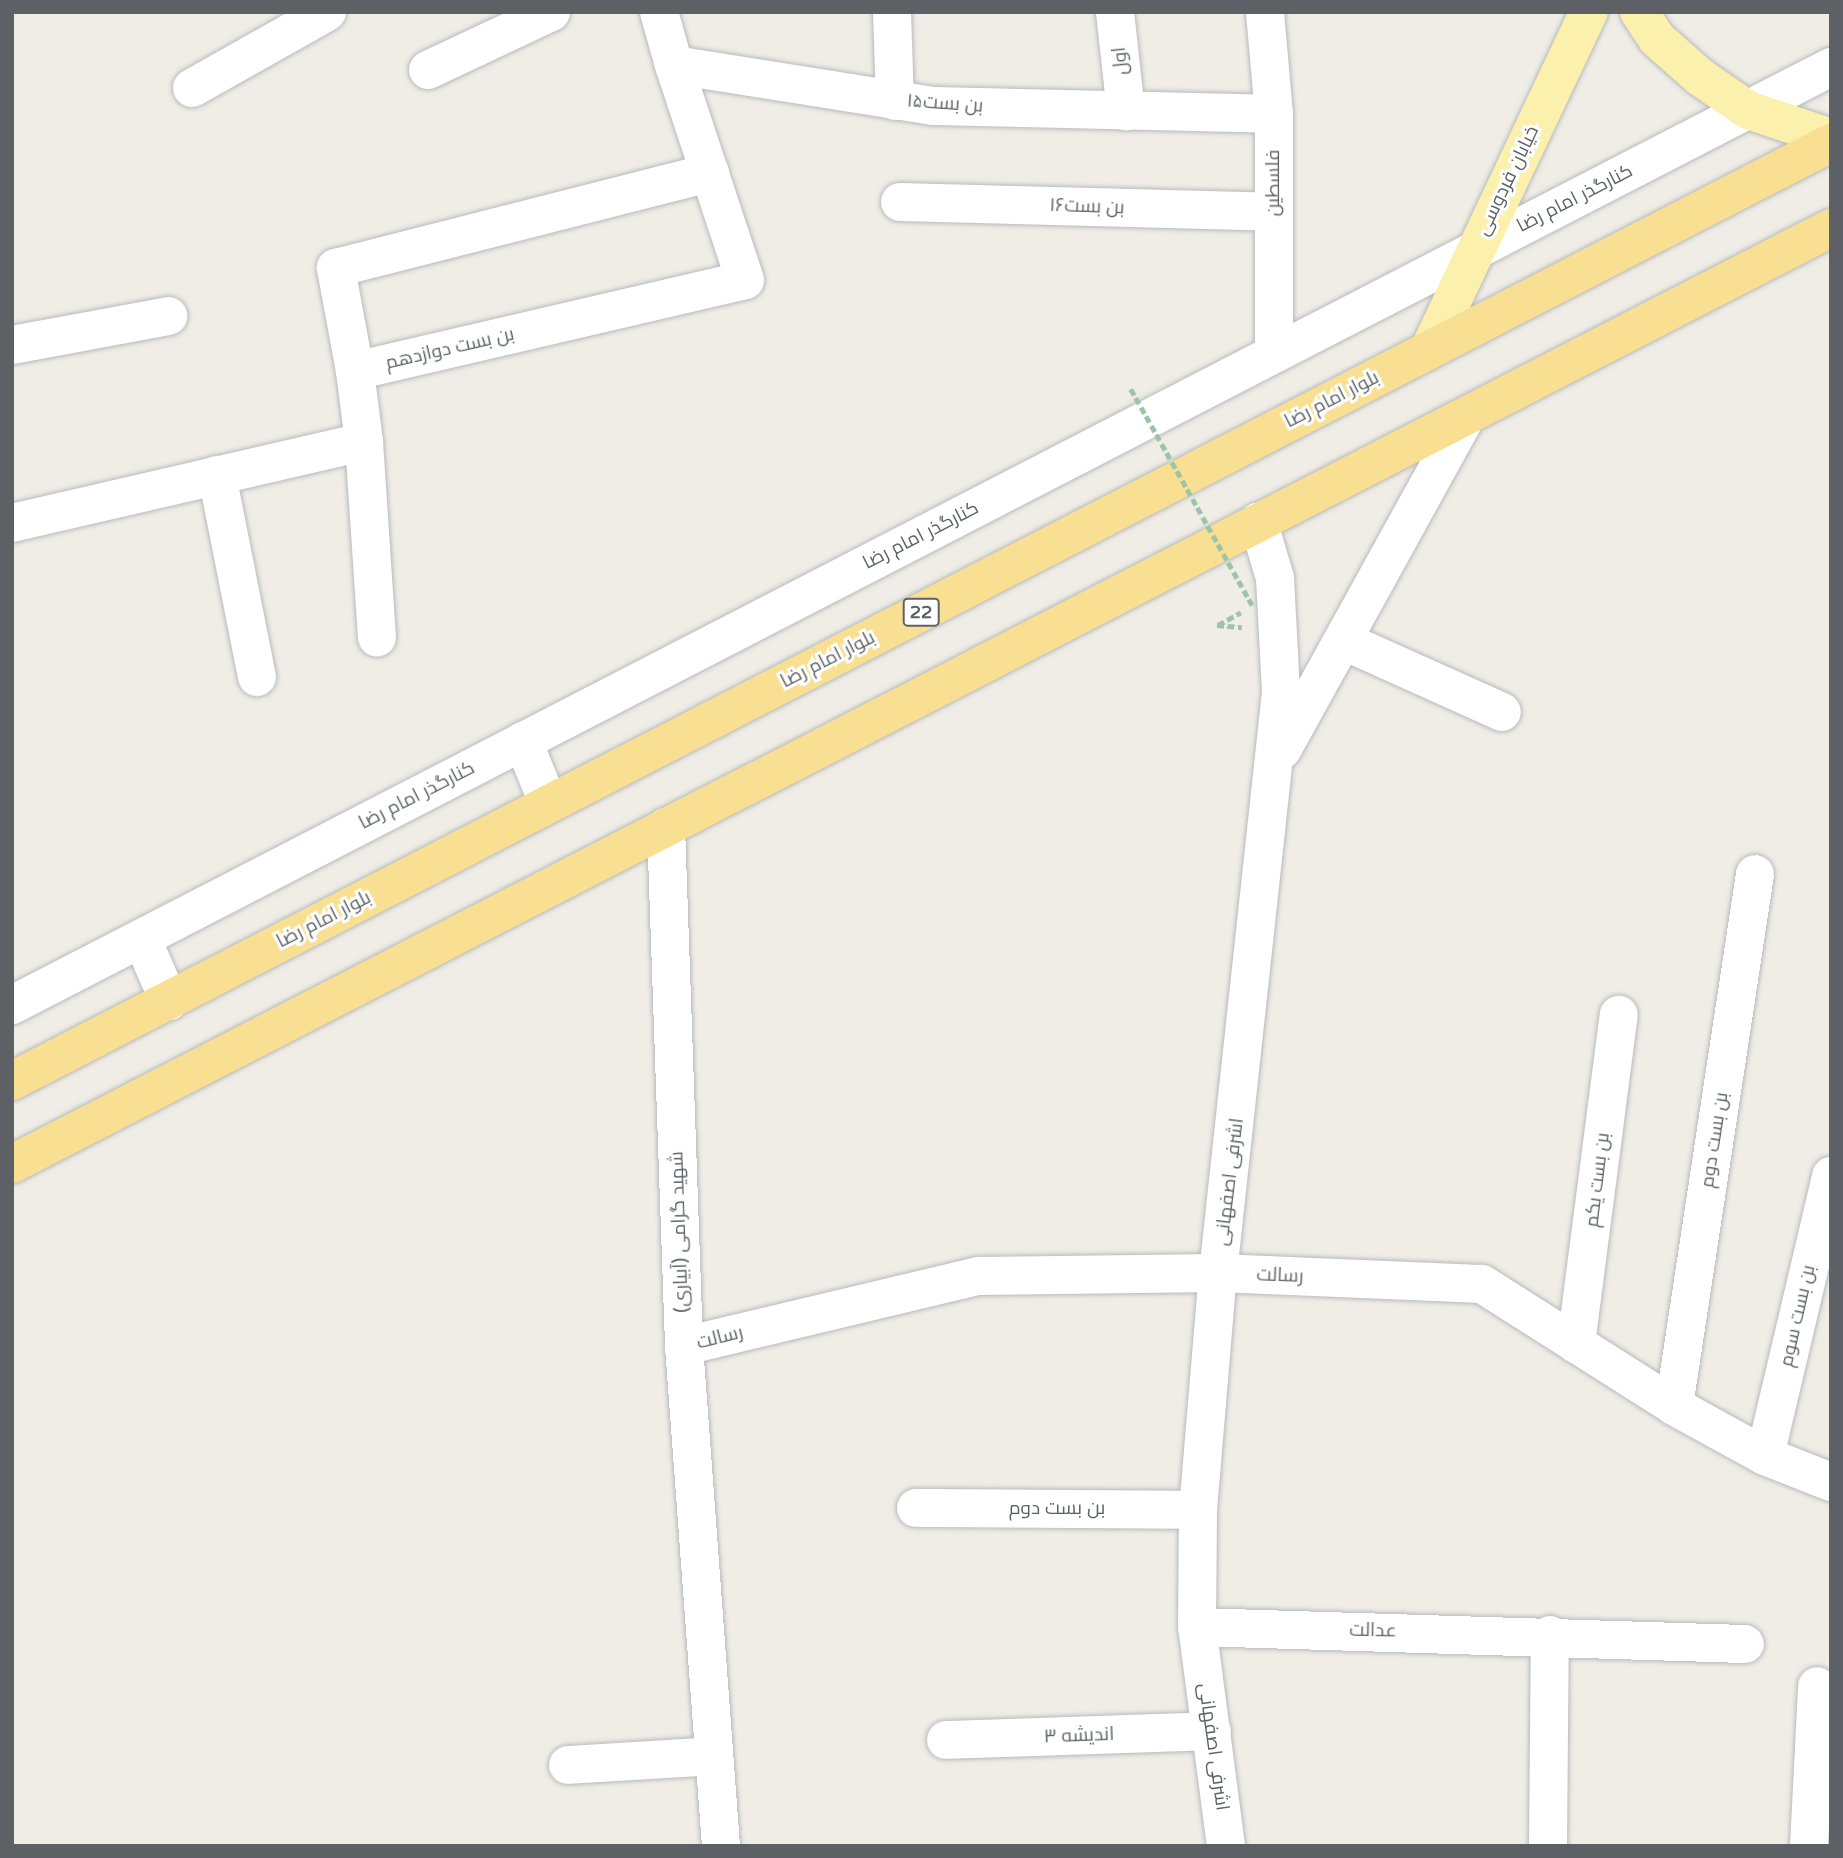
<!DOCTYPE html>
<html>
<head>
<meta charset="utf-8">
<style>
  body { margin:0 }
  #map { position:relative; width:1843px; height:1858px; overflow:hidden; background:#efede5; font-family:"Varela Round",Cairo,sans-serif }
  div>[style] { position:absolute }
  .path>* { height:4.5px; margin-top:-2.25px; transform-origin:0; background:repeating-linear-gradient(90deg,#9cc5a8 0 7px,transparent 0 10.5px) }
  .roads { filter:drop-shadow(0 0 2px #b7babe) drop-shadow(0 0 2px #b7babe) }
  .minor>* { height:38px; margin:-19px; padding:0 19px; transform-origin:19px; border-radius:19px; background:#fff }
  .major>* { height:38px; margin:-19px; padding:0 19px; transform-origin:19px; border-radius:19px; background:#fcf0ad }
  .highway>* { height:38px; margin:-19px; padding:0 19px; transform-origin:19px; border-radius:19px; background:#f8df92 }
  .path-bridge>* { height:4.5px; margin-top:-2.25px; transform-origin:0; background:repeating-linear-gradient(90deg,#9cc5a8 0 7px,transparent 0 10.5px) }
  span { translate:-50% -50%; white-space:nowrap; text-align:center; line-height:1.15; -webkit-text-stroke:6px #fff; paint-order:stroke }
  .shield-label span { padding:2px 5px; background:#fff; border:2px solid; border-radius:5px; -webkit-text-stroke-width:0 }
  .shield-label { font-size:18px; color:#5d6065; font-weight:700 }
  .street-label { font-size:19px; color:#5d6065 }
  .frame { position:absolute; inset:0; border:14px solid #5d6065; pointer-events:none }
</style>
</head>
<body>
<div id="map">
  <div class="path">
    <div style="left:1217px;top:625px;width:25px;rotate:5deg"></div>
    <div style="left:1218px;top:625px;width:26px;rotate:-29deg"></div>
  </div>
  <div class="roads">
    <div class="minor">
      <div style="left:659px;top:12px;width:55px;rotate:74.2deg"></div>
      <div style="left:674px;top:65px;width:261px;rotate:9deg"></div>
      <div style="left:932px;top:106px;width:342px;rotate:1.3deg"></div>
      <div style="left:892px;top:12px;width:89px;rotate:88.1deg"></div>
      <div style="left:1115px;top:12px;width:100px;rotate:83.7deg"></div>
      <div style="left:1265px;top:12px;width:102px;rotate:85deg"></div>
      <div style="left:1274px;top:114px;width:240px;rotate:90deg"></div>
      <div style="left:428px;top:70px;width:136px;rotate:-25.2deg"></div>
      <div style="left:192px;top:88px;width:155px;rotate:-29.4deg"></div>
      <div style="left:900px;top:202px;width:374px;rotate:1.5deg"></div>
      <div style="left:12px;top:345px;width:159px;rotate:-10.5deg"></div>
      <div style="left:355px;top:371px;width:105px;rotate:-100.5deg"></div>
      <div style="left:336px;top:268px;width:386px;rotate:-14.3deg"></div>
      <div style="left:364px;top:442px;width:196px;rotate:86.2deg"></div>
      <div style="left:217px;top:475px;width:206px;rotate:78.8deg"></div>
      <div style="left:12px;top:523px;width:361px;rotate:-13deg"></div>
      <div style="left:364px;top:442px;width:72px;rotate:-97.2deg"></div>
      <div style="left:355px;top:371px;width:400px;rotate:-13.1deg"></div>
      <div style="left:745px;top:280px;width:226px;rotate:-108.3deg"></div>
      <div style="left:1344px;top:641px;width:173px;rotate:24.2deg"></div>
      <div style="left:523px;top:741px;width:67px;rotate:68deg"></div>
      <div style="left:1282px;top:750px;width:380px;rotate:-61.1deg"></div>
      <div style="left:666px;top:827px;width:519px;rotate:88.01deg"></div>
      <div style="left:684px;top:1346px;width:501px;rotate:85.77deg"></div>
      <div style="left:142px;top:939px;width:68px;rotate:66.5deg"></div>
      <div style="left:12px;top:1005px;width:2047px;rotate:-27.28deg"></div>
      <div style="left:1576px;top:1344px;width:332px;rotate:-82.6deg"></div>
      <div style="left:684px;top:1346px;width:302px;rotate:-13.4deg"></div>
      <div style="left:978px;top:1276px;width:240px;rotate:-0.7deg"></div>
      <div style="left:1218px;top:1273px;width:264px;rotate:2.4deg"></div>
      <div style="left:1482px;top:1284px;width:227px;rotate:32.4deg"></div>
      <div style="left:1674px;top:1406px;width:104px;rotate:28.8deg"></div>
      <div style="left:1765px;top:1456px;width:71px;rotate:21.5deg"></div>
      <div style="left:1674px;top:1406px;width:538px;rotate:-81.34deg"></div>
      <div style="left:1765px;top:1456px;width:288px;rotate:-76.7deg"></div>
      <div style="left:916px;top:1508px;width:282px;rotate:0.4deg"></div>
      <div style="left:1197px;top:1627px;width:548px;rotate:1.78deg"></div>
      <div style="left:946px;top:1740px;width:266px;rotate:-1.9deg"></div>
      <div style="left:568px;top:1765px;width:146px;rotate:-3.5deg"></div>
      <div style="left:1226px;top:1846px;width:221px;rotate:-97.5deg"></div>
      <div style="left:1197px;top:1627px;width:117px;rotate:-89.5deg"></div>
      <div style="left:1198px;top:1510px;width:238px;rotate:-85.2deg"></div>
      <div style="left:1218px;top:1273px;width:584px;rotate:-83.81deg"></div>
      <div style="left:1281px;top:692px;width:114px;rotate:-93deg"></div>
      <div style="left:1275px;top:578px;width:59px;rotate:-106.6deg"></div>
      <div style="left:1548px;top:1846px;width:211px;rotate:-89.5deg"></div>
      <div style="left:1809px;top:1846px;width:160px;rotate:-87.1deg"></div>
    </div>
    <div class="major">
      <div style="left:1639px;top:12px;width:32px;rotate:56deg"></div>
      <div style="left:1657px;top:39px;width:57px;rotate:41.5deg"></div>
      <div style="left:1700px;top:77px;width:58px;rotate:34.5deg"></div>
      <div style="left:1748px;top:110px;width:88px;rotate:18.6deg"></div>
      <div style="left:1429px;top:350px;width:374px;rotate:-64.7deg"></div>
    </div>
    <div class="highway">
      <div style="left:12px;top:1081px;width:2047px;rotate:-27.28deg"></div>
      <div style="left:12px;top:1164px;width:2046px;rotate:-27.23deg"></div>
    </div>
  </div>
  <div class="path-bridge">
    <div style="left:1131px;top:389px;width:249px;rotate:60.7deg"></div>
  </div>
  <div class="shield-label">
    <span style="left:921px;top:612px">22</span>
  </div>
  <div class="street-label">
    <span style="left:1121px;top:61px;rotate:-96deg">اول</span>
    <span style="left:945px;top:104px;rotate:4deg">بن بست۱۵</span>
    <span style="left:1508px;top:181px;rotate:-64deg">خیابان فردوسی</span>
    <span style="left:1274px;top:183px;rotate:-90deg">فلسطین</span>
    <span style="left:1575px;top:199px;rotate:-27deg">کنارگذر امام رضا</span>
    <span style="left:1087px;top:207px;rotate:2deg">بن بست۱۶</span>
    <span style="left:450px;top:349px;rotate:-13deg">بن بست دوازدهم</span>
    <span style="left:1332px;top:400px;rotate:-27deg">بلوار امام رضا</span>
    <span style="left:921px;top:536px;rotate:-27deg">کنارگذر امام رضا</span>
    <span style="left:828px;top:660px;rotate:-27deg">بلوار امام رضا</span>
    <span style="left:417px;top:796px;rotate:-27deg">کنارگذر امام رضا</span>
    <span style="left:324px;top:920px;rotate:-27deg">بلوار امام رضا</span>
    <span style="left:1715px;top:1140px;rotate:-81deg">بن بست دوم</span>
    <span style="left:1598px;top:1180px;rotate:-83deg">بن بست یکم</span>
    <span style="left:1230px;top:1182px;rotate:-83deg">اشرفی اصفهانی</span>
    <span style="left:680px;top:1232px;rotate:-92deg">شهید گرامی (آبیاری)</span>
    <span style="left:1280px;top:1276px;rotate:2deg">رسالت</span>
    <span style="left:1798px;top:1316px;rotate:-77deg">بن بست سوم</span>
    <span style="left:720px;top:1338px;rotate:-14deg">رسالت</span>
    <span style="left:1057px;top:1509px">بن بست دوم</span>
    <span style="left:1373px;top:1631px;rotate:1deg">عدالت</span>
    <span style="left:1079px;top:1736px;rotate:-2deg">اندیشه ۳</span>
    <span style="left:1213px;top:1747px;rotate:82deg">اشرفی اصفهانی</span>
  </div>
  <div class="frame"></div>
</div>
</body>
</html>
